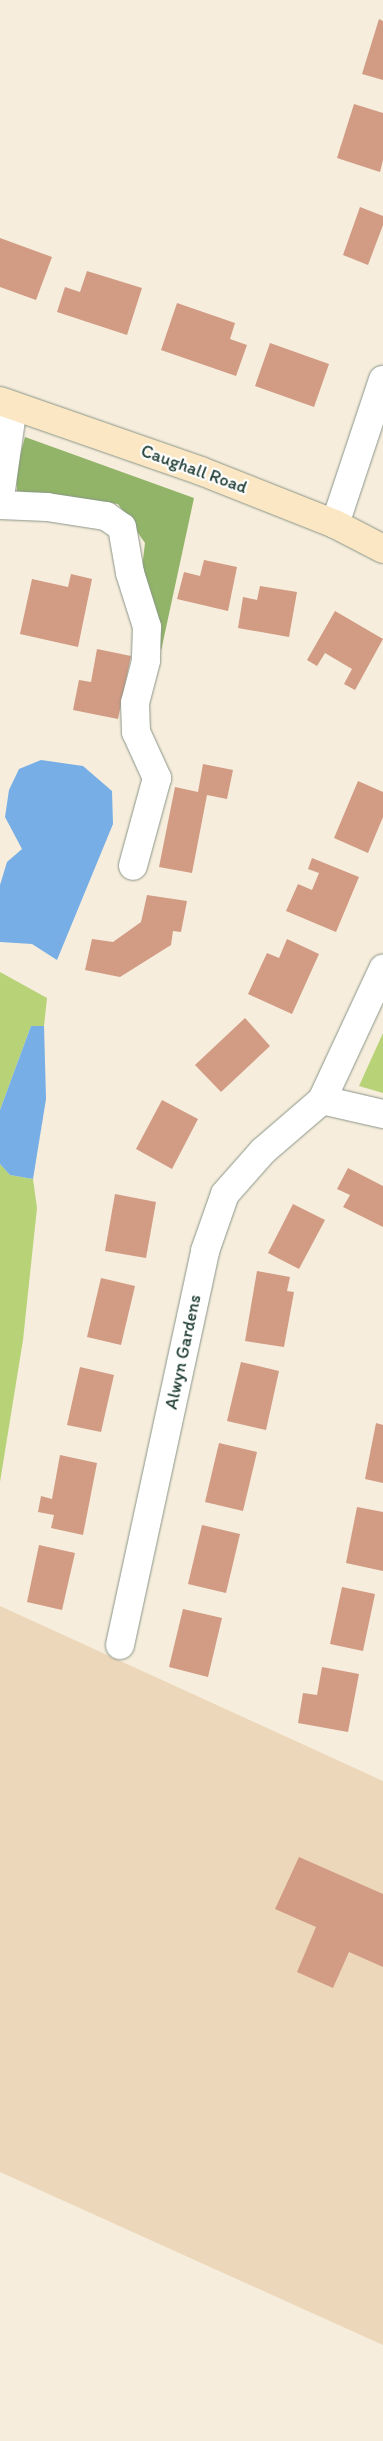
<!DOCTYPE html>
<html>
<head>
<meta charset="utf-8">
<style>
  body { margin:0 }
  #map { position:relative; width:383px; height:2441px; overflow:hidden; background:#f6eddc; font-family:Itim,sans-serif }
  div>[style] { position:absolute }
  .built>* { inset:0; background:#edd7ba }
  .green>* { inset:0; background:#b7d277 }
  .forest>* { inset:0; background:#91b468 }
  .water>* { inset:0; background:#76aee5 }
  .building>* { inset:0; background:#d19b84 }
  .roads { filter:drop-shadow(0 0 1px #8a9588) drop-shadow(0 0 1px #8a9588) }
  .street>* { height:28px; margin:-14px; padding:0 14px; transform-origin:14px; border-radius:14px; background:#fff }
  .secondary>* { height:28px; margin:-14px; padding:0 14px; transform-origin:14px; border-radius:14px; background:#fbe7c3 }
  span { translate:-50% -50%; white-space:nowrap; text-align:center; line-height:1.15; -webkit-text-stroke:4.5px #fff; paint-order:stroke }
  .street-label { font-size:18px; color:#1f3d34 }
</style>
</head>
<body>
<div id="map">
  <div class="built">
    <div style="clip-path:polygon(0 1606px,383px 1781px,383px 2345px,0 2172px)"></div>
  </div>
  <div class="green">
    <div style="clip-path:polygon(0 972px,47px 998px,44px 1026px,31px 1026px,0 1110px)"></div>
    <div style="clip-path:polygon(383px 1033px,383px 1093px,359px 1086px)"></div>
    <div style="clip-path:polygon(0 1164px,10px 1175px,33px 1179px,37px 1208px,23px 1340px,0 1482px)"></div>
  </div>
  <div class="forest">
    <div style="clip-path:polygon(25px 437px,194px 498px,161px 651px,141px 577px,145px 543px,118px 504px,17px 491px,16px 470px)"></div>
  </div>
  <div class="water">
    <div style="clip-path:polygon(41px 760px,83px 766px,112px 791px,113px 824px,57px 960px,32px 944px,0 942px,0 885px,7px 862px,22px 849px,5px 817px,9px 790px,19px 769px)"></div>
    <div style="clip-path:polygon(31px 1026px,44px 1026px,46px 1099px,33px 1179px,10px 1175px,0 1164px,0 1110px)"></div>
  </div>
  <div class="building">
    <div style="clip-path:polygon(379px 19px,383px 21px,383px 80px,362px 74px)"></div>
    <div style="clip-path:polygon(354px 104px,383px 113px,383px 160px,380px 172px,337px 158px)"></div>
    <div style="clip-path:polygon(360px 207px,383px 216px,383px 225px,368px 265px,343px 255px)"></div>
    <div style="clip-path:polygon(0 238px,52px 257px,36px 300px,0 287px)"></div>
    <div style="clip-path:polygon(87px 271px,142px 288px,127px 335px,57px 312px,65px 287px,80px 292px)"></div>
    <div style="clip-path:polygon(177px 303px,235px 323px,230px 339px,247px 345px,236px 376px,161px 350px)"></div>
    <div style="clip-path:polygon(270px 343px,329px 364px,314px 407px,255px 386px)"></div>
    <div style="clip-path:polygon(204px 560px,237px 567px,228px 611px,177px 599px,184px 572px,200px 576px)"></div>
    <div style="clip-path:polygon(71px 574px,92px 579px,78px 647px,20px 634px,32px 579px,68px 587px)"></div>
    <div style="clip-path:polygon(260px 586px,297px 592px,289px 637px,238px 628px,243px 597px,257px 600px)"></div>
    <div style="clip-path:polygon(335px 611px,383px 639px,355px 690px,344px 684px,352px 669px,325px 653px,317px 666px,307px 660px)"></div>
    <div style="clip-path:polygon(97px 649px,131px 656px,118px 719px,73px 710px,79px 680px,91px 682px)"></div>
    <div style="clip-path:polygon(203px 764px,233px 770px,227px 799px,207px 795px,192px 873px,159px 867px,175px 787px,198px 792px)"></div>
    <div style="clip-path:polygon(358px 781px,383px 792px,383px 817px,368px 853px,334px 838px)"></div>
    <div style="clip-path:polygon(312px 858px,359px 877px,336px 932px,286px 911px,298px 884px,312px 890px,319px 873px,308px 869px)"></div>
    <div style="clip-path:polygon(147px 895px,187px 901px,181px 932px,173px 931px,171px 945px,120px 977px,85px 970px,92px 939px,113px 942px,141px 922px)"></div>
    <div style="clip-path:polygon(287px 939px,319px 954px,292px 1014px,248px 994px,267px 953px,279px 958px)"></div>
    <div style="clip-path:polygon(245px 1018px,270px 1046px,221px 1092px,195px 1065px)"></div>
    <div style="clip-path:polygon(162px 1100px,198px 1119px,172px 1169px,136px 1149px)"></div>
    <div style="clip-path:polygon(348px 1168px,383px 1186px,383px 1227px,343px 1207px,350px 1195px,337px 1189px)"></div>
    <div style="clip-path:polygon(115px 1194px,156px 1202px,146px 1258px,105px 1251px)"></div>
    <div style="clip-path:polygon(293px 1204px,325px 1220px,299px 1269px,268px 1253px)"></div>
    <div style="clip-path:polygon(257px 1271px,290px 1277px,287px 1291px,294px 1292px,284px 1347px,245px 1341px)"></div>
    <div style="clip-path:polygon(101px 1278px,135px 1286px,121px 1345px,87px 1337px)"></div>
    <div style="clip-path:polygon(241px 1362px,279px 1371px,266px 1430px,227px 1421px)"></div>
    <div style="clip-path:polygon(80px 1367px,114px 1375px,101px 1432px,67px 1425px)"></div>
    <div style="clip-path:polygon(376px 1423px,383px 1425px,383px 1483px,365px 1479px)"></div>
    <div style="clip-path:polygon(219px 1443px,257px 1452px,243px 1511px,205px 1502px)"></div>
    <div style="clip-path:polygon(60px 1455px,97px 1463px,83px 1535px,51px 1528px,54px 1515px,38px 1512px,41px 1496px,52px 1499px)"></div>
    <div style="clip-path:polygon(357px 1507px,383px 1512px,383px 1571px,346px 1563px)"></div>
    <div style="clip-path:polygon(202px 1525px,240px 1534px,226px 1593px,188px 1584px)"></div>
    <div style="clip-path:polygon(39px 1545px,75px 1553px,62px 1610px,27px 1602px)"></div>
    <div style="clip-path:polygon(342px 1587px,375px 1594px,363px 1651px,330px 1644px)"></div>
    <div style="clip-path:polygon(183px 1609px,222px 1618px,208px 1677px,169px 1667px)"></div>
    <div style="clip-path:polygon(322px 1667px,359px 1674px,348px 1732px,298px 1723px,303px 1693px,317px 1695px)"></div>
    <div style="clip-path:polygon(299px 1857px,383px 1894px,383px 1967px,349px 1952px,333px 1988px,297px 1972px,316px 1927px,275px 1909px)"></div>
  </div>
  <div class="roads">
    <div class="street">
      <div style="left:0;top:497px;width:92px;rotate:-81.9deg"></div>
      <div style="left:0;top:505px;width:47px;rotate:2.4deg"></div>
      <div style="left:47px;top:507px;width:60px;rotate:8.7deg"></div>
      <div style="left:106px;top:516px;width:19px;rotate:35deg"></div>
      <div style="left:122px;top:527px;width:47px;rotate:80.1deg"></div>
      <div style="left:130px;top:573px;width:57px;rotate:72.5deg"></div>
      <div style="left:147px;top:627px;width:34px;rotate:92deg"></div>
      <div style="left:146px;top:661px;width:43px;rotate:104.7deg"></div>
      <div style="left:135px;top:703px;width:29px;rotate:88deg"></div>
      <div style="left:136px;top:732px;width:51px;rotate:65.5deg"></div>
      <div style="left:157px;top:778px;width:91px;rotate:105.3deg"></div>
      <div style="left:335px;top:524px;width:152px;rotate:-71.6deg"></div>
      <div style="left:322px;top:1100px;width:145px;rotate:-65deg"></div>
      <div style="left:120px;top:1645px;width:403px;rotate:-77.8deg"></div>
      <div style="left:205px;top:1251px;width:60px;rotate:-70.7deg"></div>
      <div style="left:225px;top:1194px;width:57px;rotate:-48.5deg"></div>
      <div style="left:263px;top:1151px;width:78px;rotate:-40.8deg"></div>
      <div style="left:322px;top:1100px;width:63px;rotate:12.9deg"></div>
    </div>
    <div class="secondary">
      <div style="left:0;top:401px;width:213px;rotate:19.2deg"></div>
      <div style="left:201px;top:471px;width:144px;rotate:21.6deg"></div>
      <div style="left:335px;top:524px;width:54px;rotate:27.5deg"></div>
    </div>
  </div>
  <div class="street-label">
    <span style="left:194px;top:469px;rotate:20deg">Caughall Road</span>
    <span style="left:183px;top:1352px;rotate:-78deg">Alwyn Gardens</span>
  </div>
</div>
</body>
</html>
